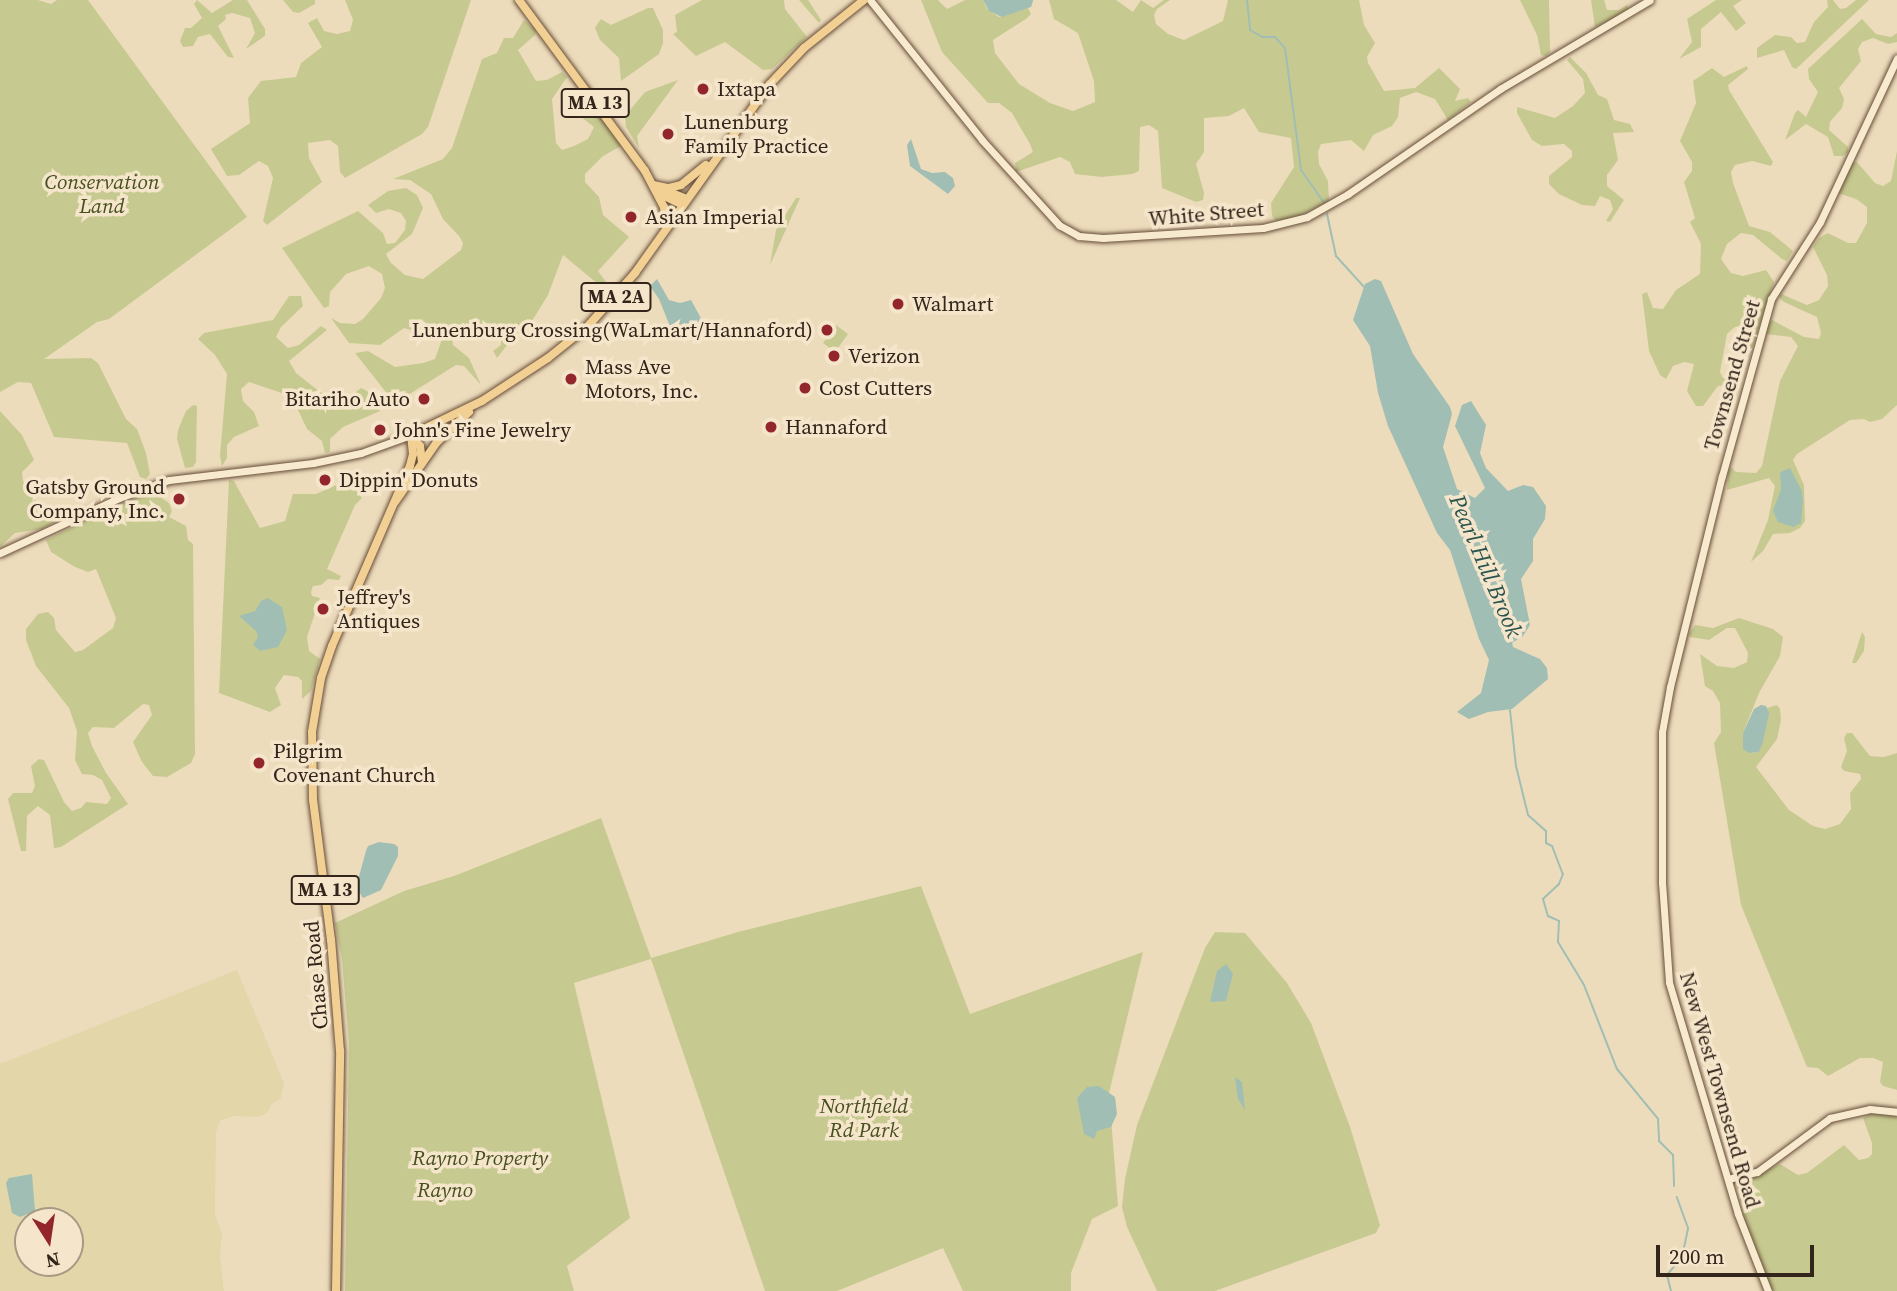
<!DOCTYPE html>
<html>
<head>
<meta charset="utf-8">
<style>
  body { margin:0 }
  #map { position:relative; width:1897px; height:1291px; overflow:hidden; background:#eddcbc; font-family:"Source Serif 4",serif }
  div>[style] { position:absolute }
  .farmland>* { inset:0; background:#e3d6a9 }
  .green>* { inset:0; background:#c7ca90 }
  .water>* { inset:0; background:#a0beb3 }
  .stream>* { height:2px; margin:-1px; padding:0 1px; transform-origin:1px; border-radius:1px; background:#a0beb3 }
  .roads { filter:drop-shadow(0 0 2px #664d39) drop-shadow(0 0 2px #664d39) }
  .secondary>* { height:7px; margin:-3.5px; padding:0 3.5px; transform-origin:3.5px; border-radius:3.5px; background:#f8eace }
  .primary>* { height:8px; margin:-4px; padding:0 4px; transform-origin:4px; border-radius:4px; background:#f2cf92 }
  .dots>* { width:19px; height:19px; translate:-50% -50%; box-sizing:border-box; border:4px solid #f5e6cb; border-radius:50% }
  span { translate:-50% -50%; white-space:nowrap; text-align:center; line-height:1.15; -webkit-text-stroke:7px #f5e6cb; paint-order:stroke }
  .shield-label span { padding:2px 5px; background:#f5e6cb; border:2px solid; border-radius:5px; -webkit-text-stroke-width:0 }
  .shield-label { font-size:19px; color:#33251b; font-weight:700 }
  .poi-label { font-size:21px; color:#33251b }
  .left { translate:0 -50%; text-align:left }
  .right { translate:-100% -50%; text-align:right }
  .park-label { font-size:21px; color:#475021; font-style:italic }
  .street-label { font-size:21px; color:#33251b }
  .water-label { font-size:23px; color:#2a534e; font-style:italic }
  .north { position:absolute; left:14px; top:1207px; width:70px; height:70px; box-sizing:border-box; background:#f5e6cb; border:2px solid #a79985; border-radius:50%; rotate:168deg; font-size:19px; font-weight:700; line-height:28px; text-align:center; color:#33251b }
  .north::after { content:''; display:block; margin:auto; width:24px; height:32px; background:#93262d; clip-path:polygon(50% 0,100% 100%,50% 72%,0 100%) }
  .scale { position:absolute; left:1656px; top:1245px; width:158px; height:32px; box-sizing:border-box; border:4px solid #33251b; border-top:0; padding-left:9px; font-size:21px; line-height:24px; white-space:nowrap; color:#33251b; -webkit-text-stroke:5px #f5e6cb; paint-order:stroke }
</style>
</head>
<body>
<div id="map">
  <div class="farmland">
    <div style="clip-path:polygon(evenodd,237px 970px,284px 1083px,281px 1098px,272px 1104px,267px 1113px,258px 1117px,233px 1116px,220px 1121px,216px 1132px,215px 1215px,222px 1233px,220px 1255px,224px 1291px,0 1291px,0 1064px,237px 970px,28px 1221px,70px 1221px,70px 1263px,28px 1263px,28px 1221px)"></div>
  </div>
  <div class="green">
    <div style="clip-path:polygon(0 0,38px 0,51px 4px,57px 0,88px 0,247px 217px,109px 319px,97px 322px,44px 359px,91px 358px,98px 363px,126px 419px,137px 429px,146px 453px,150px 474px,146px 479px,140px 477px,127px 443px,54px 437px,31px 383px,18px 382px,0 392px)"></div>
    <div style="clip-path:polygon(197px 0,212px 13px,233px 0,247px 0,265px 29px,265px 36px,246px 49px,255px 33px,250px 18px,232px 13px,225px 15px,226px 19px,218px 26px,234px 58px,228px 57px,210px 34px,198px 37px,193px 46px,183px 47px,180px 41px,185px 28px,191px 28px,202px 18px,194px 4px)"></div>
    <div style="clip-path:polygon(283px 0,315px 0,315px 4px,299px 13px,293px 12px)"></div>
    <div style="clip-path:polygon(345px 0,471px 0,428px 127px,422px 134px,345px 178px,340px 172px,338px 146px,330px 140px,308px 143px,309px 158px,322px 182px,267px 225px,263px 221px,273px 178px,268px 166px,259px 161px,239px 175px,227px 176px,211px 149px,250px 123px,248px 98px,261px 81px,296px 77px,301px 63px,322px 47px,308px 23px,317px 18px,324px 31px,337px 34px,350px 31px,353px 20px)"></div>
    <div style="clip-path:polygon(702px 0,784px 0,785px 9px,807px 37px,772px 69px,763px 70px,725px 42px,696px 56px,673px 34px,677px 32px,675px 15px)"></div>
    <div style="clip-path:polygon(799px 0,808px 0,821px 20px,819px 23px)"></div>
    <div style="clip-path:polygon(921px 0,938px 0,947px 9px,965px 0,983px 0,987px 9px,999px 17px,1028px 8px,1031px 14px,1026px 19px,993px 40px,995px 53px,1019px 84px,1050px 103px,1073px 111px,1095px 102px,1094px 81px,1078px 33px,1054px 19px,1049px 0,1116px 0,1133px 12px,1141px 0,1153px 8px,1164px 0,1170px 0,1157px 9px,1154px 15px,1156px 24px,1168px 34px,1184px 40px,1223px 21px,1228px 0,1359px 0,1364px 25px,1375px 43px,1367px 57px,1368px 63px,1384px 91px,1415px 88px,1439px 68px,1460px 89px,1455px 101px,1468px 98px,1471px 102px,1448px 120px,1435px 99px,1416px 92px,1400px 98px,1398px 117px,1392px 126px,1373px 135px,1364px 151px,1351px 140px,1321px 144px,1318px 152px,1319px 164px,1328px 181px,1329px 201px,1297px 217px,1277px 222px,1272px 216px,1271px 203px,1294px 167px,1291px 138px,1259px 132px,1244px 108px,1229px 116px,1204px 118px,1204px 152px,1196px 164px,1204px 193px,1203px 200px,1196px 202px,1162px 188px,1158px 131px,1149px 125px,1140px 127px,1139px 171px,1132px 174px,1102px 177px,1075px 174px,1070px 162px,1060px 157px,1016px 172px,1015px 163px,1033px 152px,1030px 144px,1012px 113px,999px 103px,988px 103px,942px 52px)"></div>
    <div style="clip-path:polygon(1520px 0,1549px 0,1550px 52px,1546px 56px,1541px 55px,1537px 35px)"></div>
    <div style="clip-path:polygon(1591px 0,1604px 0,1607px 10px,1619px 10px,1627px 5px,1629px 11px,1595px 27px)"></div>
    <div style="clip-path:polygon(1716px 0,1742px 0,1733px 6px,1746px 23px,1736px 31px,1721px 12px,1701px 29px,1701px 47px,1679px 59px,1692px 42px,1687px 19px)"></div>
    <div style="clip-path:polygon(1827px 0,1833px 0,1840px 9px,1846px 8px,1856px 0,1869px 0,1796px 69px,1792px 67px,1784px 50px,1757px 58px,1757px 48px,1775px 35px,1791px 37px,1797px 43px,1805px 42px,1814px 22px,1828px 7px)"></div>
    <div style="clip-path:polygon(648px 8px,653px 8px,663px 30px,663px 43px,659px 54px,621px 81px,619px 58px,600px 40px,595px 28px,601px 19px,611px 25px)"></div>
    <div style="clip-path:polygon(1862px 19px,1876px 34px,1891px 37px,1897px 33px,1897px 42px,1888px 44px,1873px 38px,1862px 42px,1858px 49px,1861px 61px,1839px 88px,1844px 99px,1842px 108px,1830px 122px,1829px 130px,1848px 147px,1848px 152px,1843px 156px,1834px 156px,1828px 137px,1806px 124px,1785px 140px,1795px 113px,1798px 110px,1806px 117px,1818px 92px,1809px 79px,1808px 69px)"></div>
    <div style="clip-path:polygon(524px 20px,536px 30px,535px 35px,518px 50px,536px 81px,547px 80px,562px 72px,567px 77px,552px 99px,556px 143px,562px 150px,574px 146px,588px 139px,594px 127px,567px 106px,566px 96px,577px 88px,582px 89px,623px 145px,603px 156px,585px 174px,585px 182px,599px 197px,603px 215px,629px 237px,598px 271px,606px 282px,608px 289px,605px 290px,563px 255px,548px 295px,532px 321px,514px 336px,497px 358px,493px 351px,501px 345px,497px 334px,479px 323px,459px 331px,452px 338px,453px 345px,469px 358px,481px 385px,464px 366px,456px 365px,400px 400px,393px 401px,355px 353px,368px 351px,395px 367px,423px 363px,435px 359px,442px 339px,404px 328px,380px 345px,349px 343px,331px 318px,340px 323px,355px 324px,363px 319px,381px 298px,385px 288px,382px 274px,369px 266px,346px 274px,330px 292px,329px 306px,324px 308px,282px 248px,358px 211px,383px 233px,387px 244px,395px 243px,405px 230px,406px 221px,401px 213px,389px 209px,376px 213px,368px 205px,388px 191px,406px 188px,417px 195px,423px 208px,412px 234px,386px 254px,391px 263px,405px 275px,423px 279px,461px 250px,463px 243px,459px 236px,443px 219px,431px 194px,410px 180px,393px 179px,443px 159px,452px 148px,482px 59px,497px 53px,504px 38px,513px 38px)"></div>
    <div style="clip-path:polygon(1570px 57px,1586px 73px,1598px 95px,1607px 99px,1614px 120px,1630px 124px,1634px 132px,1613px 133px,1618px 160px,1607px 175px,1607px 186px,1624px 200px,1610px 222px,1606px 221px,1613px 209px,1610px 200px,1600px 196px,1595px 206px,1582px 205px,1559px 194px,1549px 184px,1549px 176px,1572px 157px,1572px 151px,1564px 144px,1542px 146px,1532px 140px,1517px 113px,1517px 107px,1555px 118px,1573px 106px,1585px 93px,1583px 79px,1567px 60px)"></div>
    <div style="clip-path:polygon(1747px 66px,1748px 69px,1728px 85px,1729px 90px,1773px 162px,1771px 166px,1752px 161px,1735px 165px,1731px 172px,1733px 183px,1749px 226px,1770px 232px,1793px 251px,1787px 261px,1782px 259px,1753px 235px,1741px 233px,1727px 244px,1721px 259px,1731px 273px,1743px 276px,1766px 270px,1774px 282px,1752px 348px,1749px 346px,1750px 325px,1735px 327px,1727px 334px,1720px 372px,1723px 378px,1736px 380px,1740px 384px,1718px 386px,1703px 406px,1696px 406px,1687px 391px,1694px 364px,1684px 362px,1673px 366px,1666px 379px,1660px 375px,1649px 351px,1642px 294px,1647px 292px,1653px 308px,1663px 309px,1676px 290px,1700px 274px,1701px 244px,1690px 222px,1695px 218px,1684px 182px,1692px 171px,1692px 162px,1680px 141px,1696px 103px,1693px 81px,1712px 68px,1724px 77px)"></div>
    <div style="clip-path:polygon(678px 80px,637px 136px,639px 148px,626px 127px,625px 116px,645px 92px)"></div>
    <div style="clip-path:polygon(1897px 151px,1897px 405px,1882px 419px,1870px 422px,1864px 419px,1850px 420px,1797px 454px,1793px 460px,1804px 485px,1805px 521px,1800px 528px,1790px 533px,1773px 534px,1763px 551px,1751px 562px,1768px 520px,1775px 486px,1769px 478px,1727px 490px,1728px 472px,1731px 467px,1736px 472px,1756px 473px,1762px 466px,1780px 381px,1798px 346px,1791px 337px,1765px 334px,1764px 328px,1772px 320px,1804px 337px,1819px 339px,1821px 333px,1817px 317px,1784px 302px,1779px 297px,1781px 294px,1807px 305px,1819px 300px,1828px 286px,1827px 275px,1813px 247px,1819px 238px,1828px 233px,1848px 243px,1856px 243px,1867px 223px,1867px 207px,1856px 199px,1838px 193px,1851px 163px,1857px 162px,1875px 183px,1883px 186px,1891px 181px)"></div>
    <div style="clip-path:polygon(796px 198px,800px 198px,770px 265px,776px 230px)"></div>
    <div style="clip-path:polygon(289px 296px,301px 296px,303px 306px,281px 327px,276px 337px,288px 348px,299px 345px,321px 326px,327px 330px,289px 361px,296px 373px,329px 399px,344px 401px,361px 388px,369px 392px,380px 411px,343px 427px,330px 439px,330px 452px,325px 453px,322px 441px,307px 429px,299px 412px,285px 394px,249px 382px,241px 389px,243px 401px,254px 412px,259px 426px,234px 437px,227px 445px,227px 458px,222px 466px,220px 456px,227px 374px,215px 355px,198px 339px,204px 333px,273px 320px)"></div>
    <div style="clip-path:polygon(836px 325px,848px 334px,835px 352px,823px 343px)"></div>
    <div style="clip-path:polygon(193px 405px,197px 406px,196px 462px,193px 467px,185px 468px,177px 439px,178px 430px,186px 411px)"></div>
    <div style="clip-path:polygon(0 411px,22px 435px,34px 460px,22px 472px,23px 481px,35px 499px,59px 520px,42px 529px,15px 533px,0 547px)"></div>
    <div style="clip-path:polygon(229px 480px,234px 481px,260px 528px,285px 521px,293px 494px,316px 494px,348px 480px,362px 498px,355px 505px,327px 569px,341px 576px,339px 580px,328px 579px,321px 585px,313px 586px,311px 592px,312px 596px,320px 598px,307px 637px,309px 651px,320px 659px,311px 691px,302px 699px,302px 681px,298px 677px,284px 675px,275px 688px,281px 705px,270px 712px,219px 693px)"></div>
    <div style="clip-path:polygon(153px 492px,169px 503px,172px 511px,169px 517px,186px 526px,188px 540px,193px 544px,195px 754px,191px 763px,167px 777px,153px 776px,142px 762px,133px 742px,152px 715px,149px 705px,143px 704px,114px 728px,93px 727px,88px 733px,92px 746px,106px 773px,128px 804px,61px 847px,54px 848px,50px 815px,38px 806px,27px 816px,26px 851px,21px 851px,8px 799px,13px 793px,32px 793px,35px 786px,31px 766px,39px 759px,44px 760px,64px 802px,72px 811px,81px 808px,86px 802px,107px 804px,111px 798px,102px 780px,93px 775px,82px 774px,75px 760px,77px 731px,69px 708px,36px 666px,26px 640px,26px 629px,38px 614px,48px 612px,54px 618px,56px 630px,75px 652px,83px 650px,113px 628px,116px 618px,96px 569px,88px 572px,75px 567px,51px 552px,46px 540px,113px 507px)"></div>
    <div style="clip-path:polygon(1739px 618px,1773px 629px,1783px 637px,1780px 656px,1759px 693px,1743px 733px,1754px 753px,1759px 751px,1768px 717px,1767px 708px,1777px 705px,1780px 709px,1781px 720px,1777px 739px,1756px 767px,1789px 810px,1813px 826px,1825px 829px,1840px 824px,1851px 809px,1850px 793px,1861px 779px,1860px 774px,1844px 771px,1841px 767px,1847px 751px,1844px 738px,1847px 733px,1852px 733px,1870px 756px,1884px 757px,1897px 753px,1897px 1090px,1883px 1086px,1880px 1082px,1883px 1062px,1873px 1058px,1860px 1058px,1828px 1076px,1818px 1068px,1807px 1067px,1741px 905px,1714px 743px,1721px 732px,1720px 703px,1713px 691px,1705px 686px,1700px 654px,1717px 666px,1734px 668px,1747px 662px,1748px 653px,1735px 628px,1727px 628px,1709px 640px,1690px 637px,1689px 634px,1695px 625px,1713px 628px)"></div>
    <div style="clip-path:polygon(1862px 632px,1865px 637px,1864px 651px,1856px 663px,1852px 663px)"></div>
    <div style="clip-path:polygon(601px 818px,651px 958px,738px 932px,921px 886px,970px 1014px,1143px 952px,1109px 1093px,1118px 1206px,1092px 1219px,1071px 1273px,1071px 1291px,963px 1291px,943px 1248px,837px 1291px,765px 1291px,651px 959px,574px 983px,630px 1218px,567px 1266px,574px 1291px,345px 1291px,349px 1044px,342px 960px,335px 923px,404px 891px,454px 876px)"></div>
    <div style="clip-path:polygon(1215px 932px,1245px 933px,1287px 983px,1311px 1023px,1350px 1127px,1380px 1225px,1376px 1233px,1215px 1291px,1157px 1291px,1127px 1227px,1122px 1207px,1125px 1179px,1137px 1125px,1205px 948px)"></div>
    <div style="clip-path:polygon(1886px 1114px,1897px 1117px,1897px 1291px,1771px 1291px,1749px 1237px,1737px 1187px,1742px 1181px,1780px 1164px,1798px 1175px,1807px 1173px,1844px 1145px,1859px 1160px,1868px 1158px,1872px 1154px,1872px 1143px,1863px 1118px,1870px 1114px)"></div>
  </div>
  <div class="water">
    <div style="clip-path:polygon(983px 0,1033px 0,1033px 1px,1031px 7px,1002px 17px,989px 11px)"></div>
    <div style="clip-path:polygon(911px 139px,921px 169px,932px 173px,945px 172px,953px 178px,955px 186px,948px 194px,910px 166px,907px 145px)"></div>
    <div style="clip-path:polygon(657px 279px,669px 300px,680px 303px,691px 300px,702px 320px,677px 335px,673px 334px,659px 299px,650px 286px)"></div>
    <div style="clip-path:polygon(1375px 279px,1381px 281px,1413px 354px,1450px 407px,1452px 414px,1443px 447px,1457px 489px,1475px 498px,1485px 488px,1455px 426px,1462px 405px,1471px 401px,1486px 425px,1480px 453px,1486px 468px,1508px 491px,1523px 485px,1533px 487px,1546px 506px,1545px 519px,1533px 539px,1533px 561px,1521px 579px,1530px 625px,1523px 636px,1512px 643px,1513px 647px,1540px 659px,1547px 668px,1548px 679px,1512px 709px,1488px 712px,1469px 719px,1457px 712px,1481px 693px,1489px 660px,1479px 639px,1450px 550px,1437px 533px,1388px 426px,1378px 393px,1370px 346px,1353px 320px,1365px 284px)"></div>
    <div style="clip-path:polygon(1790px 468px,1802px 491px,1803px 502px,1801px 523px,1793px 527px,1778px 522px,1773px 511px,1781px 489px,1780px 472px)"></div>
    <div style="clip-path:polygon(268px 598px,282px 607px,287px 630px,278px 647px,260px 651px,253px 645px,258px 637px,256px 631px,239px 616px,255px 611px,261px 601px)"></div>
    <div style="clip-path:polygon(1761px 705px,1766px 706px,1769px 713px,1763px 742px,1759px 752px,1749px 753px,1743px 749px,1743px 733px,1754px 709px)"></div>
    <div style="clip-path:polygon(379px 842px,394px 844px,398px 847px,398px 856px,381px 890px,363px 898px,356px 887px,366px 851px,368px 846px)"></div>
    <div style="clip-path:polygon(1226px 964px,1233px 974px,1226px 1001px,1210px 1002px,1217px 971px)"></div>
    <div style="clip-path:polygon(1235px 1077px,1242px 1082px,1245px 1110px,1238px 1099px)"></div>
    <div style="clip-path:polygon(1099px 1086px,1115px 1097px,1117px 1114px,1111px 1127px,1097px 1131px,1094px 1139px,1084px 1134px,1077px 1098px,1087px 1087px)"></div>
    <div style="clip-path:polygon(32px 1174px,35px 1211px,20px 1217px,12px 1213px,6px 1183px,9px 1178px)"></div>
  </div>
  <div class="stream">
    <div style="left:1247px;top:0;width:30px;rotate:84deg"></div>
    <div style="left:1250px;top:30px;width:14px;rotate:30deg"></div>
    <div style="left:1262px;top:37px;width:13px"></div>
    <div style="left:1275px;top:37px;width:15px;rotate:48deg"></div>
    <div style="left:1285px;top:48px;width:123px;rotate:82.5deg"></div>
    <div style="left:1301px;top:170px;width:39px;rotate:55deg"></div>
    <div style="left:1327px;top:214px;width:43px;rotate:77.9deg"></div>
    <div style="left:1336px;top:256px;width:43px;rotate:47.8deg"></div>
    <div style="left:1510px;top:710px;width:56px;rotate:83.9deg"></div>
    <div style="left:1516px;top:766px;width:50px;rotate:76.2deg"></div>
    <div style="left:1528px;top:815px;width:24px;rotate:42deg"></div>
    <div style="left:1546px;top:831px;width:12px;rotate:90deg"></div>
    <div style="left:1546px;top:843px;width:7px;rotate:27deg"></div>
    <div style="left:1552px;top:846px;width:30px;rotate:69deg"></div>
    <div style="left:1563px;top:874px;width:11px;rotate:112deg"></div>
    <div style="left:1559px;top:884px;width:22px;rotate:137deg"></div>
    <div style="left:1543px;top:899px;width:18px;rotate:74deg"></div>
    <div style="left:1548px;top:916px;width:12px;rotate:24deg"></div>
    <div style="left:1559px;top:921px;width:21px;rotate:93deg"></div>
    <div style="left:1558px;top:942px;width:50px;rotate:58.8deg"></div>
    <div style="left:1584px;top:985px;width:90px;rotate:68.6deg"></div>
    <div style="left:1617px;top:1069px;width:65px;rotate:50.6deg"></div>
    <div style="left:1658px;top:1119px;width:22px;rotate:87deg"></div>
    <div style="left:1659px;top:1141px;width:20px;rotate:45deg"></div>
    <div style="left:1673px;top:1155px;width:31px;rotate:88deg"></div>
    <div style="left:1671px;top:1291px;width:16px;rotate:-104deg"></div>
    <div style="left:1667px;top:1275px;width:23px;rotate:-50deg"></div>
    <div style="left:1682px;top:1257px;width:30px;rotate:-78deg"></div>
    <div style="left:1688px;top:1228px;width:33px;rotate:-110deg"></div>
  </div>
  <div class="roads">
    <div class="secondary">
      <div style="left:870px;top:0;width:179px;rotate:51.3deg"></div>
      <div style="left:982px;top:140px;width:115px;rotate:47.8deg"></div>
      <div style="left:1059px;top:225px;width:23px;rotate:29deg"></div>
      <div style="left:1079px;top:236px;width:24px;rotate:5deg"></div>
      <div style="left:1103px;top:238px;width:160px;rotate:-3.6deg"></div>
      <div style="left:1263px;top:228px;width:45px;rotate:-14deg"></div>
      <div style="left:1307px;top:217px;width:47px;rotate:-29.3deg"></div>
      <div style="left:1348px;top:194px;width:185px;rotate:-34.6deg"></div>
      <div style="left:1500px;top:89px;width:174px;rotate:-30.7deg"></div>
      <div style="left:0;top:553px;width:131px;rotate:-24.8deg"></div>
      <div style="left:119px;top:498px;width:53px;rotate:-19.8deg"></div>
      <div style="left:169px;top:480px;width:145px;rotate:-6.7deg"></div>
      <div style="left:313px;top:463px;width:49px;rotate:-11.8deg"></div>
      <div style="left:361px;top:453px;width:53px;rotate:-19.8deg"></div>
      <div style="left:1728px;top:1179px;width:30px;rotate:-14deg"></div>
      <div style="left:1757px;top:1172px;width:91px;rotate:-36.5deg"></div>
      <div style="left:1830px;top:1118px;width:41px;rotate:-12.7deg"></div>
      <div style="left:1870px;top:1109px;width:27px;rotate:6deg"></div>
      <div style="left:1768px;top:1291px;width:83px;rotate:-111.3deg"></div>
      <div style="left:1738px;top:1214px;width:242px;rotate:-106.6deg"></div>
      <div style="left:1669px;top:982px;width:99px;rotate:-94deg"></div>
      <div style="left:1662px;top:883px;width:151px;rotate:-90deg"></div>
      <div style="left:1662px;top:732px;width:46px;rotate:-79.9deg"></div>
      <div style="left:1670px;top:687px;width:217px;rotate:-76.2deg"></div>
      <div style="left:1722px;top:476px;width:184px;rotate:-74.5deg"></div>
      <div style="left:1771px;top:299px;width:91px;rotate:-57.5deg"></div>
      <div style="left:1820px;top:222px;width:181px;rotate:-64.8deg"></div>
    </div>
    <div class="primary">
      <div style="left:519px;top:0;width:212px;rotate:53.6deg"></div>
      <div style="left:645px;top:171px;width:41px;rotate:62.2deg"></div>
      <div style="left:664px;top:207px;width:20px;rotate:84deg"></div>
      <div style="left:653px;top:185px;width:16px;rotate:11deg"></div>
      <div style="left:669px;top:188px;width:12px;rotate:-14deg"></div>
      <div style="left:681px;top:185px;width:32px;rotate:-39deg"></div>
      <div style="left:662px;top:189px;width:27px;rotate:22deg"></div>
      <div style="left:658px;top:193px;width:28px;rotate:26deg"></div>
      <div style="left:411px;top:435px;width:79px;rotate:-25.6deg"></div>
      <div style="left:482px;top:401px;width:79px;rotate:-33.1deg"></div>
      <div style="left:548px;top:358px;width:51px;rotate:-38.7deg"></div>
      <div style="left:588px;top:326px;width:71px;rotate:-48.4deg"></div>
      <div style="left:635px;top:273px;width:231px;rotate:-54.5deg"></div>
      <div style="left:769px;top:85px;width:51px;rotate:-46.6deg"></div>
      <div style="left:804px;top:48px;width:77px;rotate:-38.7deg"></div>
      <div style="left:411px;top:435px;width:14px;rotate:51deg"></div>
      <div style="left:420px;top:446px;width:17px;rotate:83deg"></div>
      <div style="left:395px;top:502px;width:73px;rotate:-55deg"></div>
      <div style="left:437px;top:442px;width:44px;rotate:-43.2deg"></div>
      <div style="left:336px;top:1291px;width:240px;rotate:-89deg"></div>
      <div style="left:340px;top:1051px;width:111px;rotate:-94.6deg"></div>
      <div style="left:331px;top:940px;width:141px;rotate:-97.3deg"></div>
      <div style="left:313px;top:800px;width:68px;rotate:-90.8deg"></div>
      <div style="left:312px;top:732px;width:55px;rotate:-80.5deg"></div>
      <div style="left:321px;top:678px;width:34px;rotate:-71deg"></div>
      <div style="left:332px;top:646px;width:196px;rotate:-66.6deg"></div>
      <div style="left:410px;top:466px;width:12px;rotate:-76deg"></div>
      <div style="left:413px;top:454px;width:19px;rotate:-96deg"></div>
    </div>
  </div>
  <div class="dots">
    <div style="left:703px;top:89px;background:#93262d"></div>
    <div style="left:668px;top:134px;background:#93262d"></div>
    <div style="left:631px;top:217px;background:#93262d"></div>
    <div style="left:898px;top:304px;background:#93262d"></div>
    <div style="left:827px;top:330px;background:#93262d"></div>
    <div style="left:834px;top:356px;background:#93262d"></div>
    <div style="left:571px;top:379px;background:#93262d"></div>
    <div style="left:805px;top:388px;background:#93262d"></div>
    <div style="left:424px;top:399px;background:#93262d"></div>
    <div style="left:771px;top:427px;background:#93262d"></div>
    <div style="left:380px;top:430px;background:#93262d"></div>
    <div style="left:325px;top:480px;background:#93262d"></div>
    <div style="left:179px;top:499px;background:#93262d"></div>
    <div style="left:323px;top:609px;background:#93262d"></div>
    <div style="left:259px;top:763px;background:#93262d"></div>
  </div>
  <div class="shield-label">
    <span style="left:595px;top:103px">MA 13</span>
    <span style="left:616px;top:297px">MA 2A</span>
    <span style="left:325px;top:890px">MA 13</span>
  </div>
  <div class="poi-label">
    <span class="left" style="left:717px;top:89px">Ixtapa</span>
    <span class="left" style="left:684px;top:134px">Lunenburg<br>Family Practice</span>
    <span class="left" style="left:645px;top:217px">Asian Imperial</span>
    <span class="left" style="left:912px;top:304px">Walmart</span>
    <span class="right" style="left:813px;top:330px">Lunenburg Crossing(WaLmart/Hannaford)</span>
    <span class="left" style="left:848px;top:356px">Verizon</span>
    <span class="left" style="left:585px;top:379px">Mass Ave<br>Motors, Inc.</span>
    <span class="left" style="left:819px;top:388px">Cost Cutters</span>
    <span class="right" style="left:410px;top:399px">Bitariho Auto</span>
    <span class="left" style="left:785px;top:427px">Hannaford</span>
    <span class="left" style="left:394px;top:430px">John's Fine Jewelry</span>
    <span class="left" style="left:339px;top:480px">Dippin' Donuts</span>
    <span class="right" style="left:165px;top:499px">Gatsby Ground<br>Company, Inc.</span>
    <span class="left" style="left:337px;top:609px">Jeffrey's<br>Antiques</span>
    <span class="left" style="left:273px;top:763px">Pilgrim<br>Covenant Church</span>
  </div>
  <div class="park-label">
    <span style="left:102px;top:194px">Conservation<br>Land</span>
    <span style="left:864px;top:1118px">Northfield<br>Rd Park</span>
    <span style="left:480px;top:1158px">Rayno Property</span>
    <span style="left:445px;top:1190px">Rayno</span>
  </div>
  <div class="street-label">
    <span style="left:1206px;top:214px;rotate:-5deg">White Street</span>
    <span style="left:1732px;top:375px;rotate:-74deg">Townsend Street</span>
    <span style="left:316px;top:975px;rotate:-95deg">Chase Road</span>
    <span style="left:1720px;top:1090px;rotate:74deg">New West Townsend Road</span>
  </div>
  <div class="water-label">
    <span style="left:1486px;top:566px;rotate:67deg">Pearl Hill Brook</span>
  </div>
  <div class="north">N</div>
  <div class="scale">200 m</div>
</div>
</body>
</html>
